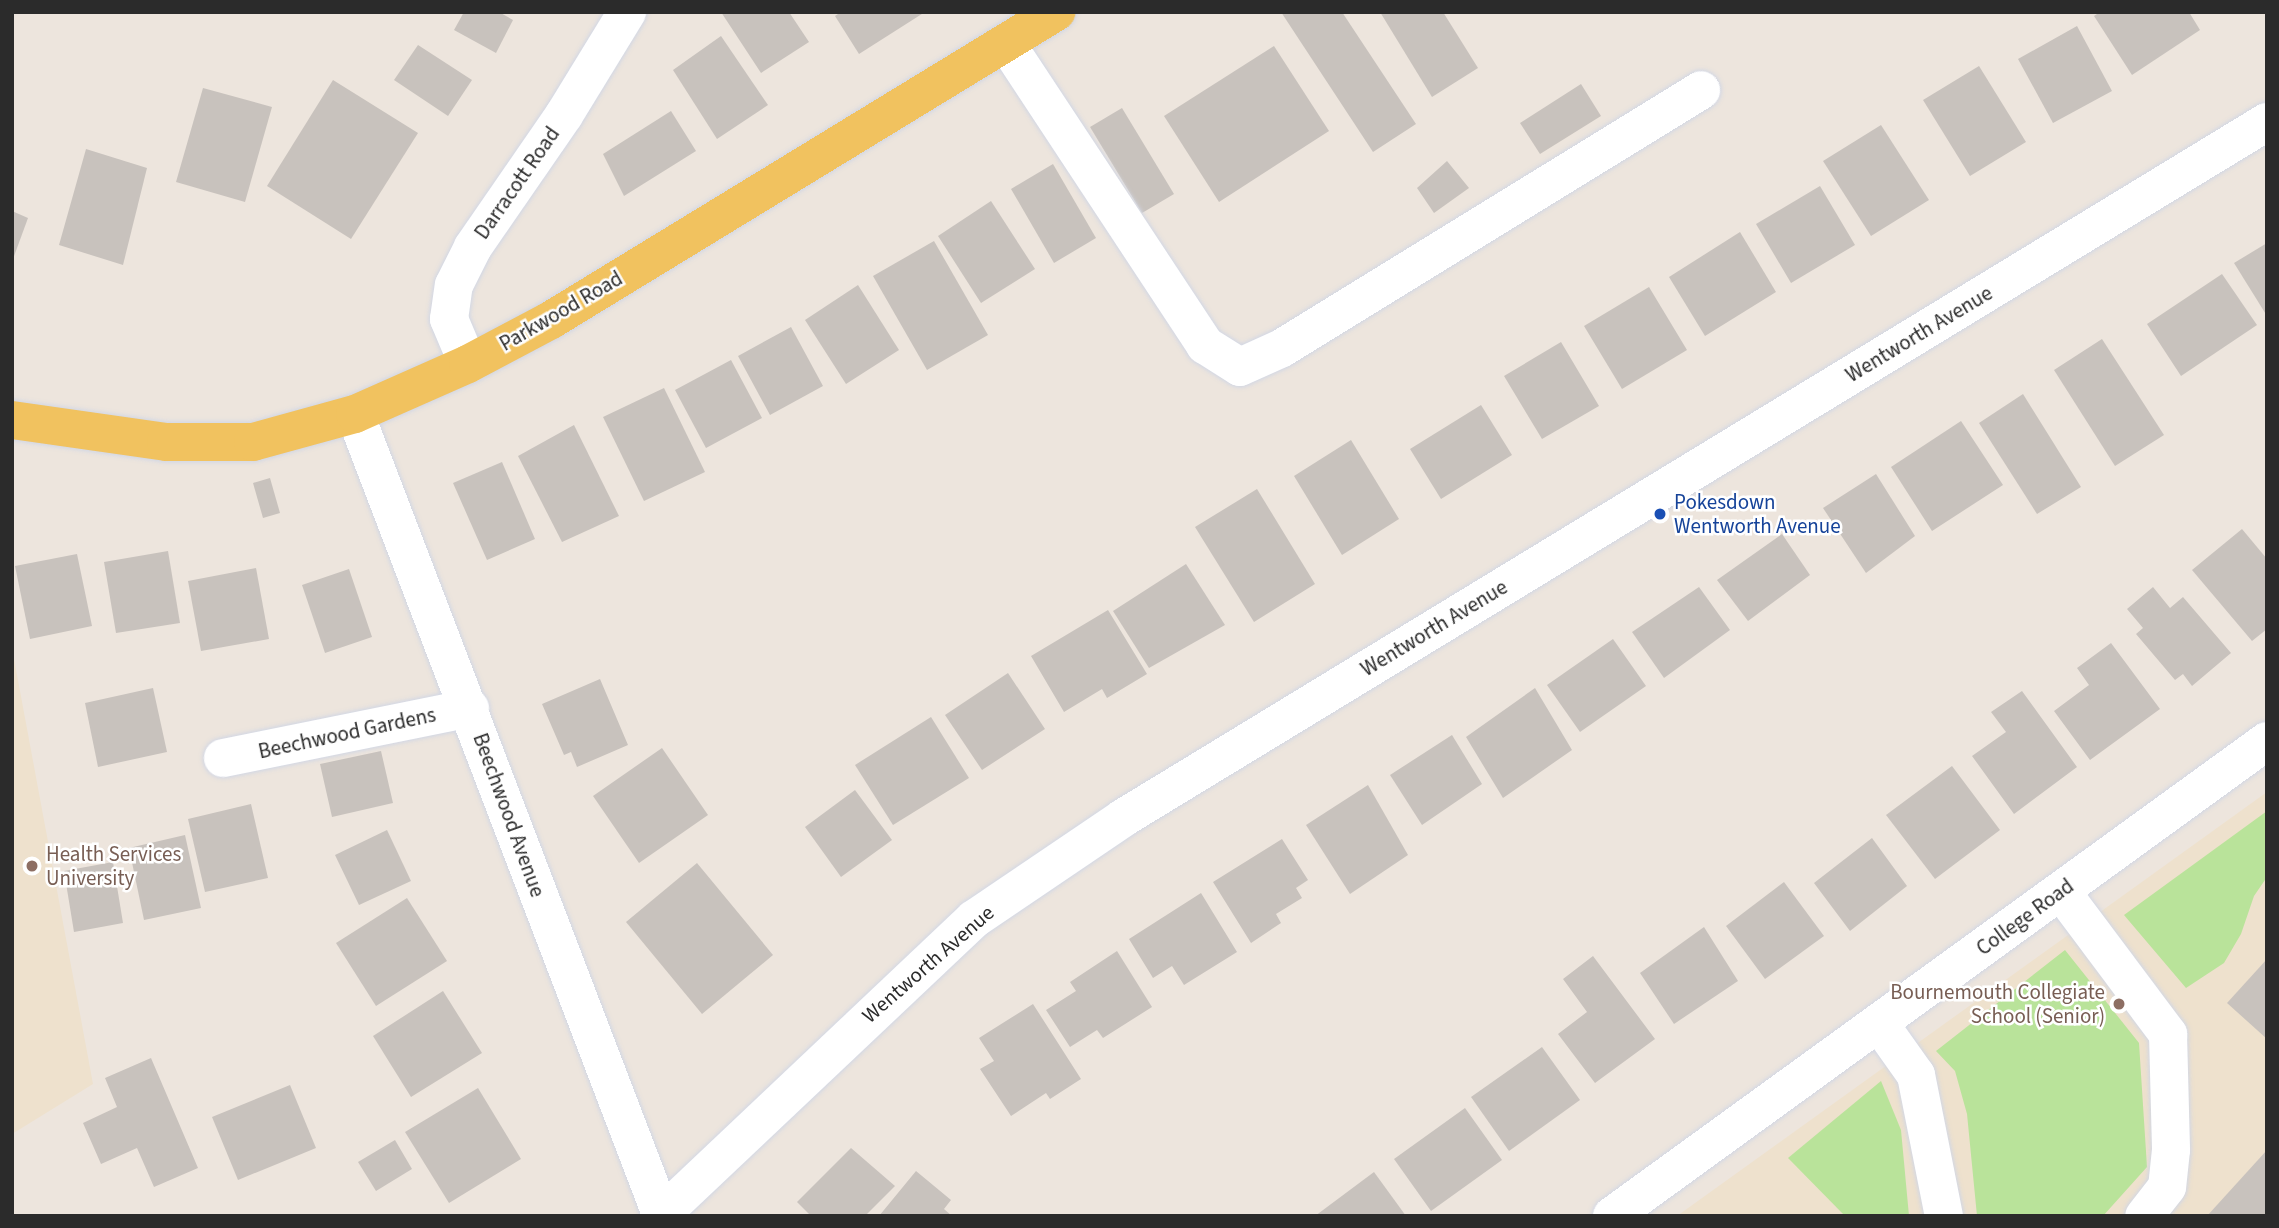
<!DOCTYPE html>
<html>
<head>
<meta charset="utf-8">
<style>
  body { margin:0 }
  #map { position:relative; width:2279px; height:1228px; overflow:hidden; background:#ede5dd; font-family:"Source Sans 3",sans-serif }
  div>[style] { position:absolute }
  .education>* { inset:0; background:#eee1cd }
  .green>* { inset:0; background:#b9e39a }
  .building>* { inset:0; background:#c8c2bd }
  .roads { filter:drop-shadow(0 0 2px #d2d7e4) drop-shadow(0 0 2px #d2d7e4) }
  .minor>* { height:38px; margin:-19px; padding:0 19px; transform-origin:19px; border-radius:19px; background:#fff }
  .major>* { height:38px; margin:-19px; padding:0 19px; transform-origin:19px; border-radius:19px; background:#f1c25f }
  .dots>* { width:19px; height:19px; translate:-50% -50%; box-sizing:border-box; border:4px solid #fff; border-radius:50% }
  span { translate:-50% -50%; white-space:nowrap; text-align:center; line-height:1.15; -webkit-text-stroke:5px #fff; paint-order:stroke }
  .street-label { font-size:21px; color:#2b2b2b }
  .transit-label { font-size:21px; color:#164399 }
  .left { translate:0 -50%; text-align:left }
  .education-label { font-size:21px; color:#785e54 }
  .right { translate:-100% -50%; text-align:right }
  .frame { position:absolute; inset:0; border:14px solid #2b2b2b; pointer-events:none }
</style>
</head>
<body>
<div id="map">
  <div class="education">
    <div style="clip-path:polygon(12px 648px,93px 1084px,12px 1134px)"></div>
    <div style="clip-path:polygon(2267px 792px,2267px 1216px,1677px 1216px)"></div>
  </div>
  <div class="green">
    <div style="clip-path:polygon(2267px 811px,2267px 877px,2254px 896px,2241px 934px,2224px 963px,2186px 988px,2124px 915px)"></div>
    <div style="clip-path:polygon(2065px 950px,2139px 1043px,2147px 1167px,2103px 1216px,1977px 1216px,1967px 1114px,1955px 1071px,1936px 1051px)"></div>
    <div style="clip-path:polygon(1881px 1081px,1901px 1130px,1909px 1216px,1845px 1216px,1788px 1158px)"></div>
  </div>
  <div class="building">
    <div style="clip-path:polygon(464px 12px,499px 12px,513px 20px,496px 53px,454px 30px)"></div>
    <div style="clip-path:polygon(721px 12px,789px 12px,809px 42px,761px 73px)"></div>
    <div style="clip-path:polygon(841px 12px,925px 12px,859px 54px,835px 16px)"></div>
    <div style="clip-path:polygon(1281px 12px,1342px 12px,1416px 124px,1373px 152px)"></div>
    <div style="clip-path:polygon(1380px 12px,1443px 12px,1478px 68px,1432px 97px)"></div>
    <div style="clip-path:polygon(2100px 12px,2189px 12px,2200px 30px,2132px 75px,2094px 16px)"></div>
    <div style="clip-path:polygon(2077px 26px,2112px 91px,2053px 123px,2018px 59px)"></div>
    <div style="clip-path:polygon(721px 36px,768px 105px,717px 139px,673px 70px)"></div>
    <div style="clip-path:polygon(418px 45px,472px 80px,448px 116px,394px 80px)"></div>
    <div style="clip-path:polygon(1274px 46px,1329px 131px,1219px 202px,1164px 116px)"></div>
    <div style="clip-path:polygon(1979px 66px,2026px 142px,1970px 176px,1923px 100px)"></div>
    <div style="clip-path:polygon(333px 80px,418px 133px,351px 239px,267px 186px)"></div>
    <div style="clip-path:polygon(1581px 84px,1601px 116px,1540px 154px,1520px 123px)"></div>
    <div style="clip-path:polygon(203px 88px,272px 107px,245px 202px,176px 182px)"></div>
    <div style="clip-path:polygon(1122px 108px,1174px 194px,1142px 213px,1090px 127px)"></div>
    <div style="clip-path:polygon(671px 111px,696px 151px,624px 196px,603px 154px)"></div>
    <div style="clip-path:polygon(1881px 125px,1929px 200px,1871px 236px,1823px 161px)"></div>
    <div style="clip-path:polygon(86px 149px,147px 168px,123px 265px,59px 245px)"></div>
    <div style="clip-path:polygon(1447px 161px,1469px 188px,1434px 213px,1417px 188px)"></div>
    <div style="clip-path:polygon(1053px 164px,1096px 238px,1054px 263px,1011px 189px)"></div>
    <div style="clip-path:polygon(1820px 186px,1855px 245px,1791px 283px,1756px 224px)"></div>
    <div style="clip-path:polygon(991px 201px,1035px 269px,981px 303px,938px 236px)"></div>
    <div style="clip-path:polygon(12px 211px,28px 218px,13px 259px,12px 259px)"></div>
    <div style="clip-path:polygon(1740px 232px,1776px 292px,1705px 336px,1669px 277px)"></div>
    <div style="clip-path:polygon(934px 241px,988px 335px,927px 370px,873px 276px)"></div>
    <div style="clip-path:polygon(2267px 243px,2267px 316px,2234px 263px)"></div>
    <div style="clip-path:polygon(2222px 274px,2257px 325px,2181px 376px,2147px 324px)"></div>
    <div style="clip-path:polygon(858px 285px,899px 350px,846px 384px,805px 320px)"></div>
    <div style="clip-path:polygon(1649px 287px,1687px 350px,1622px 389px,1584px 326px)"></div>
    <div style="clip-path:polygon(791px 327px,823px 386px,770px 415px,738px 356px)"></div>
    <div style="clip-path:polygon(2102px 339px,2164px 435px,2115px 466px,2054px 370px)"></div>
    <div style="clip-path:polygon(1561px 342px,1599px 406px,1542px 439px,1504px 376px)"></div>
    <div style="clip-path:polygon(731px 360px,762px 418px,706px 448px,675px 390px)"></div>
    <div style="clip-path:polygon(664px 388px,705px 472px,644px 501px,603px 417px)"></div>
    <div style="clip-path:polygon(2023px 394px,2081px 487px,2037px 514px,1979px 423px)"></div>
    <div style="clip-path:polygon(1481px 405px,1512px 455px,1441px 499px,1410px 449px)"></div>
    <div style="clip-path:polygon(1961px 421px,2003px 485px,1932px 531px,1891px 467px)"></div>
    <div style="clip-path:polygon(574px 425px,619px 516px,562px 542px,518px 456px)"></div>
    <div style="clip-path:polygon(1351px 440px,1399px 519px,1342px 555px,1294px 476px)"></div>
    <div style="clip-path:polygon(502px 462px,535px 539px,487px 560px,453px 483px)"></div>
    <div style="clip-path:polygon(1876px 474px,1915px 536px,1866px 573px,1823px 508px)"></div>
    <div style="clip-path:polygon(270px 478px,280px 513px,263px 518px,253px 483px)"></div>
    <div style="clip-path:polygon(1257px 489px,1315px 584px,1254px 622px,1195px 527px)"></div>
    <div style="clip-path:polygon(2242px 529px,2267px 559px,2267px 629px,2252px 641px,2192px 570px)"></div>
    <div style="clip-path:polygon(1782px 534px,1810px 575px,1748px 621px,1717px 580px)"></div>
    <div style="clip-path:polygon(168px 551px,180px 623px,116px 633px,104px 562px)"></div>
    <div style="clip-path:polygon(77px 554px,92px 626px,30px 639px,15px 566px)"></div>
    <div style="clip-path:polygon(1186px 564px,1225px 625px,1149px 668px,1113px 611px)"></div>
    <div style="clip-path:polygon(256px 568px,269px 639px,201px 651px,188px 581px)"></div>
    <div style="clip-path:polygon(349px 569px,372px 637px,325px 653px,302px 585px)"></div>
    <div style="clip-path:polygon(1699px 587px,1730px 630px,1664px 678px,1632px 632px)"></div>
    <div style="clip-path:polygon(2153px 587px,2170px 608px,2183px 597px,2231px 653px,2192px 686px,2183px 674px,2175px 680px,2136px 634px,2143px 628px,2127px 609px)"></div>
    <div style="clip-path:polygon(1108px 610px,1147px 674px,1107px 698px,1102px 689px,1064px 712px,1031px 656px)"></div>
    <div style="clip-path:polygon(1613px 639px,1646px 686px,1580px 732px,1547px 685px)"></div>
    <div style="clip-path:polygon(2111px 643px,2160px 709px,2090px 760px,2054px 711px,2089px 685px,2077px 668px)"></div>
    <div style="clip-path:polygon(1008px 673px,1045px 729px,982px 770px,945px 715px)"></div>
    <div style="clip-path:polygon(600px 679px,628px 745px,577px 767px,571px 752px,564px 755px,542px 704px)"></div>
    <div style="clip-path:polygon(153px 688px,167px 752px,98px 767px,85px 703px)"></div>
    <div style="clip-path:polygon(1535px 688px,1572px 750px,1503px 798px,1466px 737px)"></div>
    <div style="clip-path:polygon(2022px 691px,2077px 767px,2014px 814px,1972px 756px,2006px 732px,1991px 712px)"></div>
    <div style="clip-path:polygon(931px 717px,969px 778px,893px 825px,855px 765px)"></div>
    <div style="clip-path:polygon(1452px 735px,1482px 784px,1422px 825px,1390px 775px)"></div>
    <div style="clip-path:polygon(662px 748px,708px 815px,639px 863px,593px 796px)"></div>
    <div style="clip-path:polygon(381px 751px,393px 803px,332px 817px,320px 764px)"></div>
    <div style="clip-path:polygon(1952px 766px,2000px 830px,1935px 879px,1886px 815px)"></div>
    <div style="clip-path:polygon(1368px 785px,1408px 855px,1350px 894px,1306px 825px)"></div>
    <div style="clip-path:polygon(855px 790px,892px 840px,841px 877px,805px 827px)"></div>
    <div style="clip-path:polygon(251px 804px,268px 878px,205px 892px,188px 819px)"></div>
    <div style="clip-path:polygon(387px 830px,411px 881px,359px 905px,335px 855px)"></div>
    <div style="clip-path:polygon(185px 835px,201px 908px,144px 920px,129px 848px)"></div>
    <div style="clip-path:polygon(1872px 838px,1907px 886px,1850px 931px,1814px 883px)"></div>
    <div style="clip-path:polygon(1282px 839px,1308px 880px,1296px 888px,1302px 898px,1276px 914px,1281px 923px,1251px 943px,1213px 882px)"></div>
    <div style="clip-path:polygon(113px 862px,123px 923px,74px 932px,64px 871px)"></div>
    <div style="clip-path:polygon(697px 863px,773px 955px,702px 1014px,626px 922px)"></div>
    <div style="clip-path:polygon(1784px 882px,1824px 936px,1765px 979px,1726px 926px)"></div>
    <div style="clip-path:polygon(1201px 893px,1237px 952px,1184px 985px,1172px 966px,1153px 978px,1129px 939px)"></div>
    <div style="clip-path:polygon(407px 898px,447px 961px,376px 1006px,336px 943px)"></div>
    <div style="clip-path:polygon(1704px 927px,1738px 981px,1674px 1024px,1640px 973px)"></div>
    <div style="clip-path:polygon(1117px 951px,1152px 1007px,1103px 1038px,1097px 1030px,1070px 1047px,1046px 1010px,1076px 991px,1070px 982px)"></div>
    <div style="clip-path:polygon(1593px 956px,1655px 1039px,1595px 1083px,1558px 1034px,1587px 1012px,1563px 979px)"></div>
    <div style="clip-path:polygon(2267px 959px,2267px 1039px,2227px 1003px)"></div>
    <div style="clip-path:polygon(443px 991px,482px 1053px,411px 1097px,373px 1036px)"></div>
    <div style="clip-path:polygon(1033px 1004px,1081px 1079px,1050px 1099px,1046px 1093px,1011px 1116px,980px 1069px,994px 1061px,979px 1038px)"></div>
    <div style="clip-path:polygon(1542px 1047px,1580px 1100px,1509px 1151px,1471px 1097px)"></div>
    <div style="clip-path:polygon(151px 1058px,198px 1168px,154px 1187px,137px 1148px,101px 1164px,83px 1123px,117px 1107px,105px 1078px)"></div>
    <div style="clip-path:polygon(290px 1085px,316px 1148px,238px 1180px,212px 1117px)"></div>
    <div style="clip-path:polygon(478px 1088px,521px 1159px,449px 1203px,405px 1132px)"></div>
    <div style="clip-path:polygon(1465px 1108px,1502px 1160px,1431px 1211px,1394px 1159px)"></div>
    <div style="clip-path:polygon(395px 1140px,412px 1169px,376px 1191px,358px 1162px)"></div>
    <div style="clip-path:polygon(851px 1148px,895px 1186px,865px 1216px,811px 1216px,797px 1202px)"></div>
    <div style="clip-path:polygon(2267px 1150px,2267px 1216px,2207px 1216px)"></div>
    <div style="clip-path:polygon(916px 1171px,951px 1200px,944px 1209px,952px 1216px,879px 1216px)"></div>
    <div style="clip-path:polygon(1374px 1172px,1406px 1216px,1315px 1216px)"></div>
  </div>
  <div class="roads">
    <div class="minor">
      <div style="left:1006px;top:43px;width:362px;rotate:56.6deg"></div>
      <div style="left:1205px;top:345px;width:41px;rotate:32.2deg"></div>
      <div style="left:1240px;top:367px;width:46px;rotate:-24.3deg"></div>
      <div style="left:1282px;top:348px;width:492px;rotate:-31.6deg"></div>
      <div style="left:468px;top:364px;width:49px;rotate:-112.9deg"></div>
      <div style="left:449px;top:319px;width:34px;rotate:-82deg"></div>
      <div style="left:454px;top:285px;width:42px;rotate:-63.4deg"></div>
      <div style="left:473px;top:247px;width:160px;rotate:-55.4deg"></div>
      <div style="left:564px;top:115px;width:121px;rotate:-58.5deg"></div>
      <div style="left:355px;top:414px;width:857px;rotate:69.07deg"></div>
      <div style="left:223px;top:758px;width:252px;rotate:-11.4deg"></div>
      <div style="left:2061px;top:891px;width:179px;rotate:53.2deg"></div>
      <div style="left:2168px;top:1034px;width:116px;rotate:88.5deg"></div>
      <div style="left:2171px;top:1150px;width:37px;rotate:96deg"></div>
      <div style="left:2167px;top:1187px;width:37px;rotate:128deg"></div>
      <div style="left:1879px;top:1023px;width:64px;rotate:54.6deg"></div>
      <div style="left:1916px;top:1075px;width:144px;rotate:78.8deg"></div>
      <div style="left:660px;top:1216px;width:432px;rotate:-43.4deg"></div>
      <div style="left:974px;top:919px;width:180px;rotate:-34.1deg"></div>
      <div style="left:1123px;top:818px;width:1339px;rotate:-31.32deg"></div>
      <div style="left:1612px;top:1216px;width:809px;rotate:-35.95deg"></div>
    </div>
    <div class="major">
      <div style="left:12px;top:420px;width:156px;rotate:8.1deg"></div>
      <div style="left:166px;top:442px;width:87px"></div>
      <div style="left:253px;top:442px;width:106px;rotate:-15.4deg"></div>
      <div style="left:355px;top:414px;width:124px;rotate:-23.9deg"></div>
      <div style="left:468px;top:364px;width:94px;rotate:-27.9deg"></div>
      <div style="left:551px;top:320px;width:592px;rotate:-31.38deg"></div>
    </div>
  </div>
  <div class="dots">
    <div style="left:1660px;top:514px;background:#1a4fb4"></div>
    <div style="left:32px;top:866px;background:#8d6e63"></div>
    <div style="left:2119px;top:1004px;background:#8d6e63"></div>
  </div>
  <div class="street-label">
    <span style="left:517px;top:183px;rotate:-55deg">Darracott Road</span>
    <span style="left:561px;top:311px;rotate:-30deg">Parkwood Road</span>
    <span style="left:1919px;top:334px;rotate:-31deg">Wentworth Avenue</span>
    <span style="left:1434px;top:628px;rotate:-31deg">Wentworth Avenue</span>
    <span style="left:347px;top:733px;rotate:-12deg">Beechwood Gardens</span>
    <span style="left:509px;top:815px;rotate:70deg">Beechwood Avenue</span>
    <span style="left:2025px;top:917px;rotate:-36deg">College Road</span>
    <span style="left:928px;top:964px;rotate:-41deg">Wentworth Avenue</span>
  </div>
  <div class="transit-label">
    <span class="left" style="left:1674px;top:514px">Pokesdown<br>Wentworth Avenue</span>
  </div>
  <div class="education-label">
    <span class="left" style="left:46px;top:866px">Health Services<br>University</span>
    <span class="right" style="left:2105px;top:1004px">Bournemouth Collegiate<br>School (Senior)</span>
  </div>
  <div class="frame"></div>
</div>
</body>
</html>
